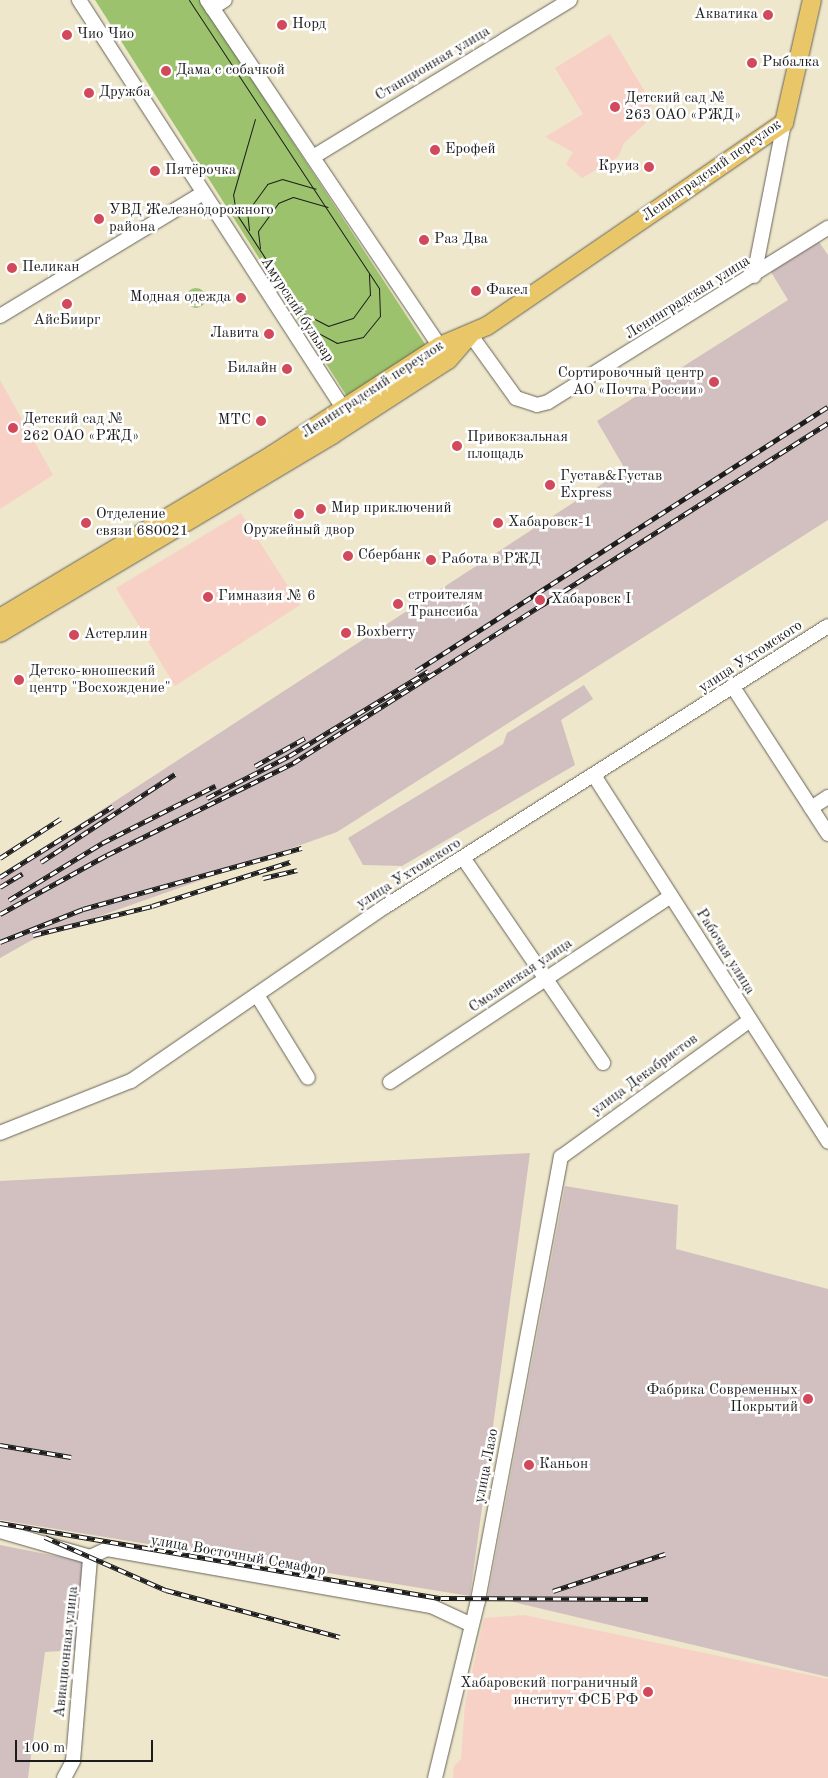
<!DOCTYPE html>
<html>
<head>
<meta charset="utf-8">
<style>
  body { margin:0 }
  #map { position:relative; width:828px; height:1778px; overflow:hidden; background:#eee7cb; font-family:"Old Standard TT",serif }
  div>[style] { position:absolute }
  .built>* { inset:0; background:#f7d1c6 }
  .industrial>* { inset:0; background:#d2bfbf }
  .green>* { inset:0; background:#9cc26d }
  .round { border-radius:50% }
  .roads { filter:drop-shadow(0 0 1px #666359) drop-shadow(0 0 1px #666359) }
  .minor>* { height:14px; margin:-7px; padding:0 7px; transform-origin:7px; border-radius:7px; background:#fff }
  .major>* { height:18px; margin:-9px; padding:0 9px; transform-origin:9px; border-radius:9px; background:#e9c769 }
  .tram>* { height:1px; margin:-0.5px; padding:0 0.5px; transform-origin:0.5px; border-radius:0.5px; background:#1c1c1c }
  .rail>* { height:4.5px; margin-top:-2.25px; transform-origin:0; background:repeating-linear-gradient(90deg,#fff 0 8px,#1c1c1c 0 16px); box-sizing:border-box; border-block:1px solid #1c1c1c }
  .dots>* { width:14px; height:14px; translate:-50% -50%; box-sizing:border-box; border:2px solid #fff; border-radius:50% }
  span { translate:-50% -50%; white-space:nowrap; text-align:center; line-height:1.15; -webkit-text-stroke:5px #fff; paint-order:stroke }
  .poi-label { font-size:15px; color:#1c1c1c }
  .right { translate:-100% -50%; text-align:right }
  .left { translate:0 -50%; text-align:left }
  .street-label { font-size:15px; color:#1c1c1c }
  .scale { position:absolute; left:15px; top:1740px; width:138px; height:22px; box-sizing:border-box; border:2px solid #1c1c1c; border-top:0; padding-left:6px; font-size:15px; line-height:18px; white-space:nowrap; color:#1c1c1c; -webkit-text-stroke:4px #fff; paint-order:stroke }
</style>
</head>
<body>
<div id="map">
  <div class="built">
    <div style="clip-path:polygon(610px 34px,650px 100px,651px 118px,624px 143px,618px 157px,582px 178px,566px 164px,573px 152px,545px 137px,583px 114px,555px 68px)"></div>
    <div style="clip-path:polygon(0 380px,53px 475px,0 509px)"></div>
    <div style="clip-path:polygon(241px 513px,300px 605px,175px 686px,116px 588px)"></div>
    <div style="clip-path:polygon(524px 1615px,828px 1679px,828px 1778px,453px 1778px,454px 1766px,461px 1759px,465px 1704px,484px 1618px)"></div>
  </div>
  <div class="industrial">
    <div style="clip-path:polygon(819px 242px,828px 255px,828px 520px,337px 832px,32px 940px,0 958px,0 876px,625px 469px,597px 421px,788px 300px,771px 272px)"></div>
    <div style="clip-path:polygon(584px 685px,593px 699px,561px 720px,575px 765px,402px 866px,363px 865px,348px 838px,503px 744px,507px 733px)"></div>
    <div style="clip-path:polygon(530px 1153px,470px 1596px,0 1520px,0 1181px)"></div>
    <div style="clip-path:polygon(565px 1186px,678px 1205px,676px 1249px,828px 1289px,828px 1677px,488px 1596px)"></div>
    <div style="clip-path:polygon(0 1545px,86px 1562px,77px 1650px,45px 1652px,28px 1778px,0 1778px)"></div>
  </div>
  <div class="green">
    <div style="clip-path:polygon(95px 0,200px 0,427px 347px,348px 398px)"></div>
    <div class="round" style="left:186px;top:288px;width:20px;height:20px"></div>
  </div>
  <div class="roads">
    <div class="minor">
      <div style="left:79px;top:0;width:497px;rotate:57.1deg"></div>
      <div style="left:207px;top:0;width:427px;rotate:56.1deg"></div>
      <div style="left:212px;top:8px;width:15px;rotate:-32deg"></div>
      <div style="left:313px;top:157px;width:301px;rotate:-31.4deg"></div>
      <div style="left:754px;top:276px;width:156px;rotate:-78.9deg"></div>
      <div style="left:0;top:316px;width:237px;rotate:-31.2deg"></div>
      <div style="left:470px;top:334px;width:79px;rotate:54.3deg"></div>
      <div style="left:516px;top:398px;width:22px;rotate:18deg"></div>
      <div style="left:537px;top:405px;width:11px;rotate:-15deg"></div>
      <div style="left:548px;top:402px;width:330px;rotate:-31.9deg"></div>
      <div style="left:733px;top:687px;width:175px;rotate:57.1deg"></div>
      <div style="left:595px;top:777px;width:433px;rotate:57.4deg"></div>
      <div style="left:811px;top:808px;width:20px;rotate:-33deg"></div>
      <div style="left:464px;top:859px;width:247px;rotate:55.7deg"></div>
      <div style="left:257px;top:995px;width:97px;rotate:58.4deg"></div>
      <div style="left:390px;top:1082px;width:337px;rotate:-33.5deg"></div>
      <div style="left:0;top:1133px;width:141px;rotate:-21.7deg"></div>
      <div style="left:131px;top:1081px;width:309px;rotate:-34.5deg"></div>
      <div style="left:386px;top:906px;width:523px;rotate:-32.35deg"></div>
      <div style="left:0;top:1531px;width:94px;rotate:16.1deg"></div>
      <div style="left:90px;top:1557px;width:19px;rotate:-25deg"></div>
      <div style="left:107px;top:1549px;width:329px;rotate:10deg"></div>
      <div style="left:431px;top:1606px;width:43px;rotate:24.8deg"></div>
      <div style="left:64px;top:1778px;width:19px;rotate:-62deg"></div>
      <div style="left:73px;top:1761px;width:205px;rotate:-85.2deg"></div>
      <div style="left:435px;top:1778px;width:183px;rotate:-76.4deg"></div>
      <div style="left:478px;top:1600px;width:451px;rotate:-79.4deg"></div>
      <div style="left:561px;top:1157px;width:232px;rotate:-35.9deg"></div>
    </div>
    <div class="major">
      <div style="left:0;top:618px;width:317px;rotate:-30.9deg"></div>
      <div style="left:272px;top:455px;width:200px;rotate:-33deg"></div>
      <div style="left:440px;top:346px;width:51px;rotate:-23.1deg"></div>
      <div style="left:487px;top:326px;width:360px;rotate:-34.4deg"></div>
      <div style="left:784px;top:123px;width:126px;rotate:-77.2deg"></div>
      <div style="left:0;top:633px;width:387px;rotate:-30.8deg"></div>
      <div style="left:332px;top:435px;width:138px;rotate:-32.9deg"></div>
      <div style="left:448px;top:360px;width:33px;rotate:-49deg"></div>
    </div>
  </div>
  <div class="tram">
    <div style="left:189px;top:0;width:345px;rotate:56.6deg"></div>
    <div style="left:379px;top:288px;width:28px;rotate:88deg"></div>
    <div style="left:380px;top:316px;width:27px;rotate:129deg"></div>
    <div style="left:363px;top:337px;width:27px;rotate:167deg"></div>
    <div style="left:337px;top:343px;width:30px;rotate:-152deg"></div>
    <div style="left:311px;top:329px;width:138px;rotate:-122.9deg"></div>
    <div style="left:236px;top:213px;width:18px;rotate:-99deg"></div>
    <div style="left:233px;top:195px;width:79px;rotate:-73.9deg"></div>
    <div style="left:249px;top:230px;width:18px;rotate:-96deg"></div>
    <div style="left:247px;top:212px;width:34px;rotate:-54deg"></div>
    <div style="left:267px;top:184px;width:16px;rotate:-18deg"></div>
    <div style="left:282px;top:179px;width:35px;rotate:16deg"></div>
    <div style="left:260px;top:248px;width:17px;rotate:-97deg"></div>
    <div style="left:258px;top:231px;width:34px;rotate:-54deg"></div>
    <div style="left:278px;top:203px;width:16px;rotate:-22deg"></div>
    <div style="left:293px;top:197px;width:36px;rotate:16deg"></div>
    <div style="left:303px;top:313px;width:28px;rotate:27deg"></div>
    <div style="left:328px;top:326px;width:26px;rotate:-18deg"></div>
    <div style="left:353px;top:318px;width:29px;rotate:-54deg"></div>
    <div style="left:370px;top:295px;width:21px;rotate:-93deg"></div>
  </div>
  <div class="rail">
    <div style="left:416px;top:671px;width:489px;rotate:-32.7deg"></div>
    <div style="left:255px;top:766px;width:57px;rotate:-29.2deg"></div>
    <div style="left:207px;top:798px;width:92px;rotate:-27.1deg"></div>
    <div style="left:289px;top:756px;width:163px;rotate:-31.4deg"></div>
    <div style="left:0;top:858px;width:72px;rotate:-33deg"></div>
    <div style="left:41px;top:862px;width:160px;rotate:-33.3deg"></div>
    <div style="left:0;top:877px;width:133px;rotate:-32.1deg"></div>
    <div style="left:263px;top:878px;width:35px;rotate:-13deg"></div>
    <div style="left:0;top:887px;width:26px;rotate:-31deg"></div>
    <div style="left:9px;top:900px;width:109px;rotate:-31.5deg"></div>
    <div style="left:102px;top:843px;width:127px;rotate:-26.8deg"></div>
    <div style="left:0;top:914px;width:122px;rotate:-28.9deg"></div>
    <div style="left:107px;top:855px;width:208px;rotate:-26.3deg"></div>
    <div style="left:293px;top:763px;width:634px;rotate:-32.44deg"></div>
    <div style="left:33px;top:935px;width:122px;rotate:-13.7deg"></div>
    <div style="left:152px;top:906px;width:145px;rotate:-17.7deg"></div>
    <div style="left:0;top:942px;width:89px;rotate:-21.7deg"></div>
    <div style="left:83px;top:909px;width:227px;rotate:-15.6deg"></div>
    <div style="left:0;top:1445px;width:72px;rotate:9.6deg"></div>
    <div style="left:0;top:1523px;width:447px;rotate:9.7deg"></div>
    <div style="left:441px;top:1598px;width:207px;rotate:0.3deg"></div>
    <div style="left:45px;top:1537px;width:132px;rotate:23.7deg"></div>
    <div style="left:166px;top:1590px;width:180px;rotate:15.1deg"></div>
    <div style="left:553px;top:1591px;width:118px;rotate:-18.3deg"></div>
  </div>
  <div class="dots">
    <div style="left:768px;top:15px;background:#d1495b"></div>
    <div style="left:282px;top:25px;background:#d1495b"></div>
    <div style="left:67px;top:35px;background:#d1495b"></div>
    <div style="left:752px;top:63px;background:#d1495b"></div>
    <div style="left:166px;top:71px;background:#d1495b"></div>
    <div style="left:89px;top:93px;background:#d1495b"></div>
    <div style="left:615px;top:107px;background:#d1495b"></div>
    <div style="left:435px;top:150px;background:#d1495b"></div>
    <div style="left:649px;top:167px;background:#d1495b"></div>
    <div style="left:155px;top:171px;background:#d1495b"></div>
    <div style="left:99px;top:219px;background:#d1495b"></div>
    <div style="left:424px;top:240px;background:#d1495b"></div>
    <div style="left:12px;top:268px;background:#d1495b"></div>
    <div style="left:476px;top:291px;background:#d1495b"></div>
    <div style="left:241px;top:298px;background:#d1495b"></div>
    <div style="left:67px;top:304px;background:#d1495b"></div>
    <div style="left:269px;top:334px;background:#d1495b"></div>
    <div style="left:287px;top:369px;background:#d1495b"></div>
    <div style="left:714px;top:382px;background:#d1495b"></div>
    <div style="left:261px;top:421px;background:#d1495b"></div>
    <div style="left:13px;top:428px;background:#d1495b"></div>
    <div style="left:457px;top:446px;background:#d1495b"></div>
    <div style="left:550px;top:485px;background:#d1495b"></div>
    <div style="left:321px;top:509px;background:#d1495b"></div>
    <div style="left:299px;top:514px;background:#d1495b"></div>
    <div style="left:86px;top:523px;background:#d1495b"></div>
    <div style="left:498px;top:523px;background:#d1495b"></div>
    <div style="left:348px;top:556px;background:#d1495b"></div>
    <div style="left:431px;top:560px;background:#d1495b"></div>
    <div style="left:208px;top:597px;background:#d1495b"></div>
    <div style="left:540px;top:600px;background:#d1495b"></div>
    <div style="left:398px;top:604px;background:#d1495b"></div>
    <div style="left:346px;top:633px;background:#d1495b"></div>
    <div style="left:74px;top:635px;background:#d1495b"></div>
    <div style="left:19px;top:680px;background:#d1495b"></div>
    <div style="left:808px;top:1399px;background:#d1495b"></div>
    <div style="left:529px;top:1465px;background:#d1495b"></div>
    <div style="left:648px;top:1692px;background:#d1495b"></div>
  </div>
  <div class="poi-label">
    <span class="right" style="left:758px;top:15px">Акватика</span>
    <span class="left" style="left:292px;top:25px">Норд</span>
    <span class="left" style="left:77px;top:35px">Чио Чио</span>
    <span class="left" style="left:762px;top:63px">Рыбалка</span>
    <span class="left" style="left:176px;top:71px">Дама с собачкой</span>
    <span class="left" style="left:99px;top:93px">Дружба</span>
    <span class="left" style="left:625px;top:107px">Детский сад №<br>263 ОАО «РЖД»</span>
    <span class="left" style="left:445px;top:150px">Ерофей</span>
    <span class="right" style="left:639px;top:167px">Круиз</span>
    <span class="left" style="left:165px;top:171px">Пятёрочка</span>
    <span class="left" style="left:109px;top:219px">УВД Железнодорожного<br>района</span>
    <span class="left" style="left:434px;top:240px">Раз Два</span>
    <span class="left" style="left:22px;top:268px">Пеликан</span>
    <span class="left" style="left:486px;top:291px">Факел</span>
    <span class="right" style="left:231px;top:298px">Модная одежда</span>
    <span style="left:67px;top:321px">АйсБиирг</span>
    <span class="right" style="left:259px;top:334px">Лавита</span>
    <span class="right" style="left:277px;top:369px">Билайн</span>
    <span class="right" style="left:704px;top:382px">Сортировочный центр<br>АО «Почта России»</span>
    <span class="left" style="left:23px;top:428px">Детский сад №<br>262 ОАО «РЖД»</span>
    <span class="right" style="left:251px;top:421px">МТС</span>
    <span class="left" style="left:467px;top:446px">Привокзальная<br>площадь</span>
    <span class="left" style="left:560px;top:485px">Густав&amp;Густав<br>Express</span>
    <span class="left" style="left:331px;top:509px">Мир приключений</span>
    <span class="left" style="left:96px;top:523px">Отделение<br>связи 680021</span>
    <span class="left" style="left:508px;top:523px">Хабаровск-1</span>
    <span style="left:299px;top:531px">Оружейный двор</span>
    <span class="left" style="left:358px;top:556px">Сбербанк</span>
    <span class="left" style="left:441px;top:560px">Работа в РЖД</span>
    <span class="left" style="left:408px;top:604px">строителям<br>Транссиба</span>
    <span class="left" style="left:218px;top:597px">Гимназия № 6</span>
    <span class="left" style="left:551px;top:600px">Хабаровск I</span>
    <span class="left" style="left:356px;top:633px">Boxberry</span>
    <span class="left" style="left:84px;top:635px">Астерлин</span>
    <span class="left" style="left:29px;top:680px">Детско-юношеский<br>центр "Восхождение"</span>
    <span class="right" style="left:798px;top:1399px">Фабрика Современных<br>Покрытий</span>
    <span class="left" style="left:539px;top:1465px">Каньон</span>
    <span class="right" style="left:638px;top:1692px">Хабаровский пограничный<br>институт ФСБ РФ</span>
  </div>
  <div class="street-label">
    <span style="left:433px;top:64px;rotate:-31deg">Станционная улица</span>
    <span style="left:712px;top:171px;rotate:-35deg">Ленинградский переулок</span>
    <span style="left:688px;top:298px;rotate:-32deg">Ленинградская улица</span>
    <span style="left:297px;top:310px;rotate:57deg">Амурский бульвар</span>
    <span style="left:373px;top:390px;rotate:-33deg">Ленинградский переулок</span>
    <span style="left:751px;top:657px;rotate:-33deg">улица Ухтомского</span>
    <span style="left:409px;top:874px;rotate:-32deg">улица Ухтомского</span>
    <span style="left:725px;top:952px;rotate:58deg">Рабочая улица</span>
    <span style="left:521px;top:976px;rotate:-34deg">Смоленская улица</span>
    <span style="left:645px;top:1075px;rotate:-36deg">улица Декабристов</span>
    <span style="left:487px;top:1466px;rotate:-79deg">улица Лазо</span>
    <span style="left:238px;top:1556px;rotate:10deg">улица Восточный Семафор</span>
    <span style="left:67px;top:1652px;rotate:-84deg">Авиационная улица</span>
  </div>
  <div class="scale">100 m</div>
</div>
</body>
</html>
